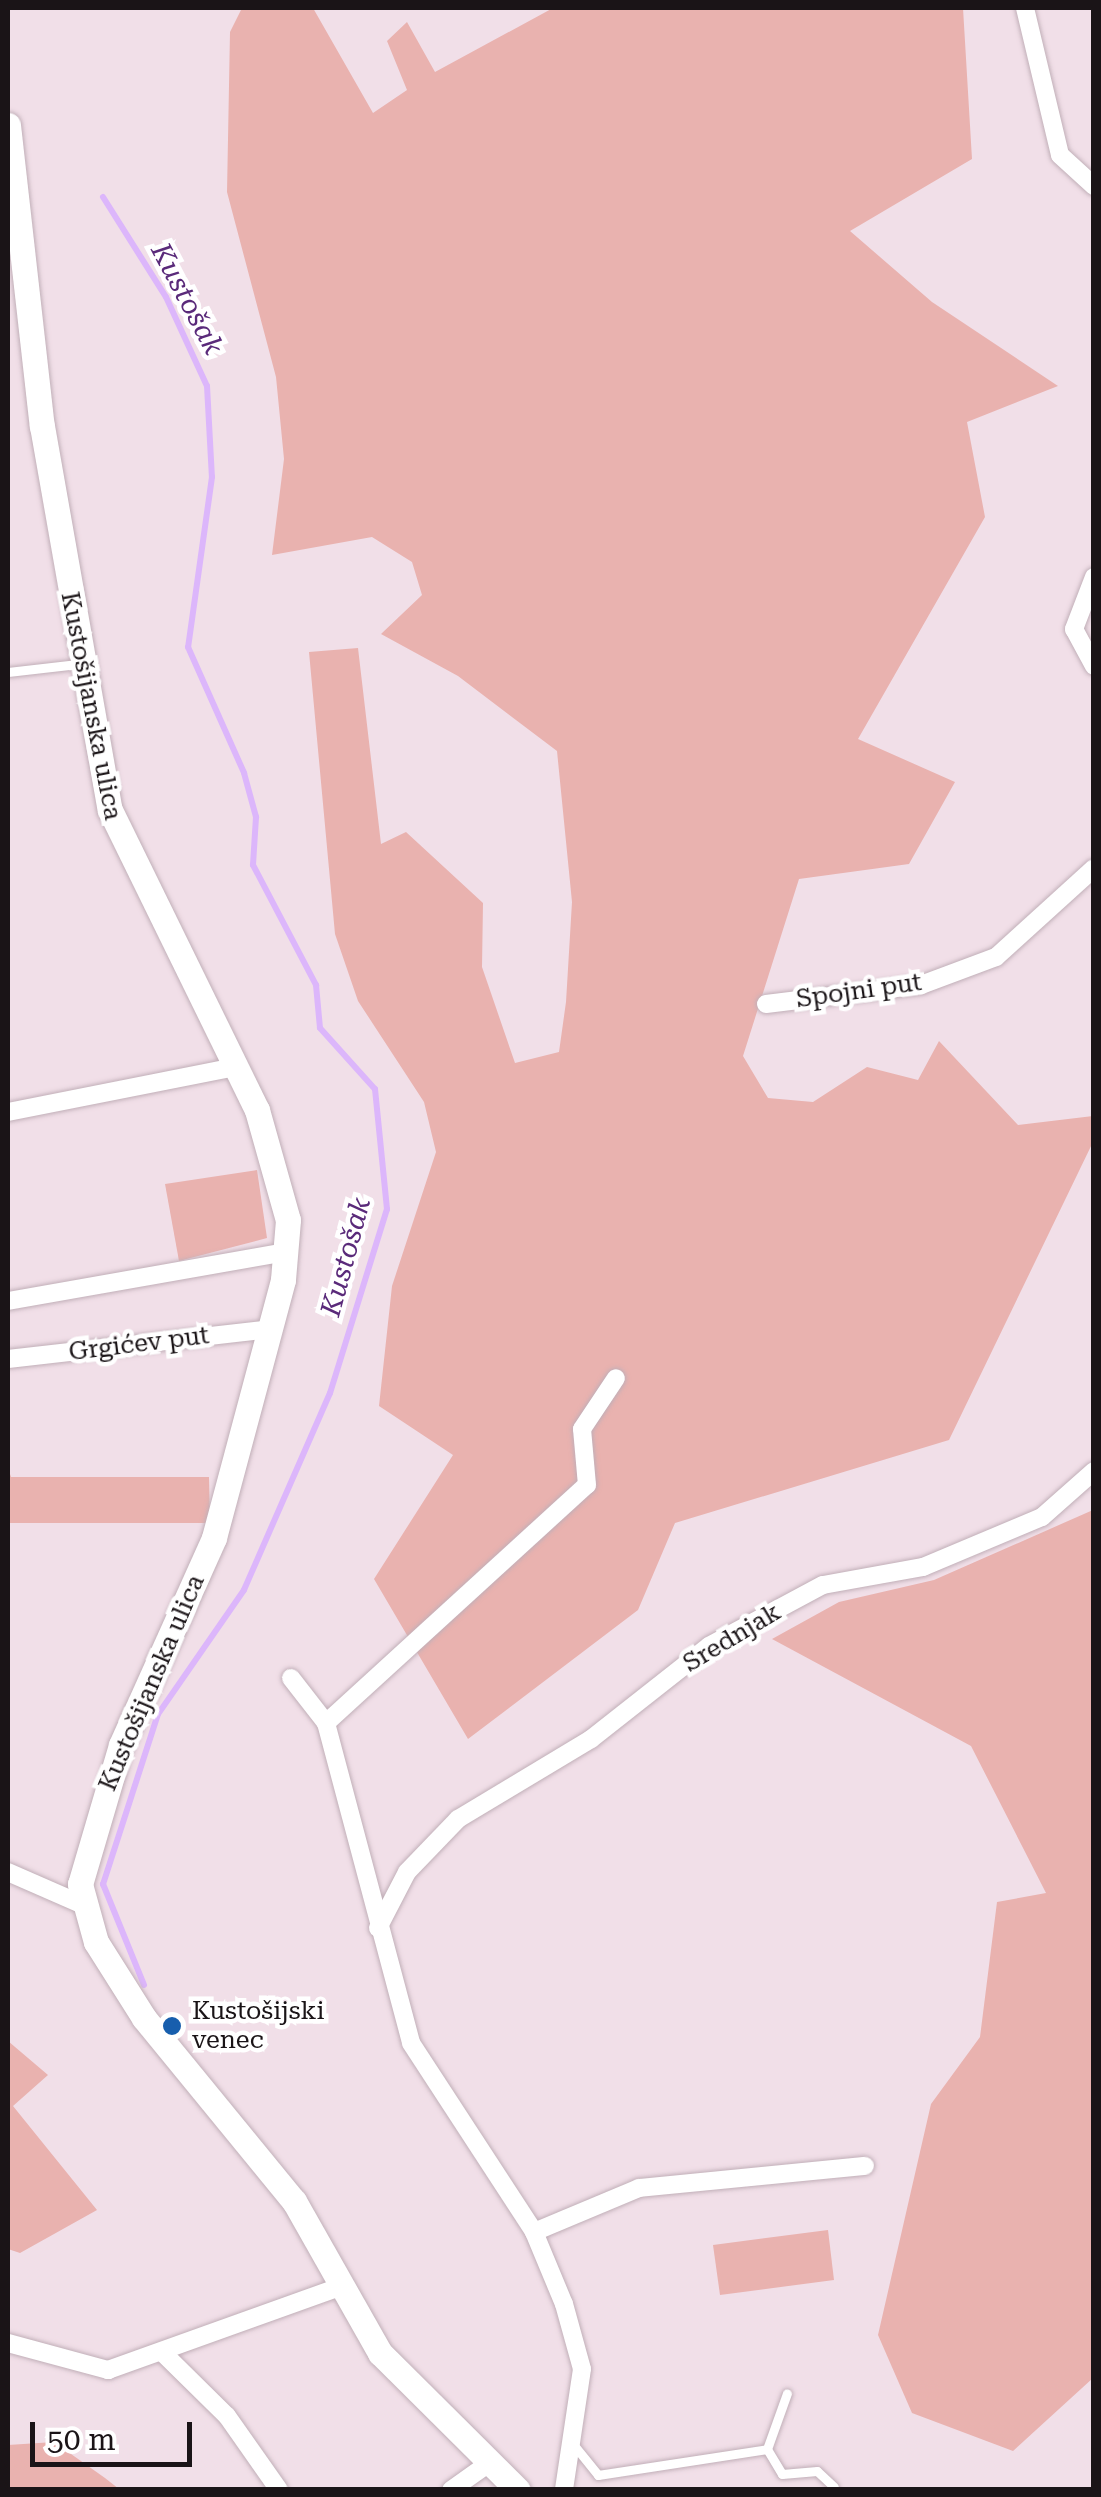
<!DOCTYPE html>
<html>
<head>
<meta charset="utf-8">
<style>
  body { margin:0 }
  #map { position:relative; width:1101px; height:2497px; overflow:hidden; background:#f1dfe8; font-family:"Roboto Serif",serif }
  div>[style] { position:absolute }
  .green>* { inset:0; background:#e9b2af }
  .stream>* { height:6px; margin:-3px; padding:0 3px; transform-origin:3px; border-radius:3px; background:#dcb6fb }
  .roads { filter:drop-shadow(0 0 2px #c1afb8) drop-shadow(0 0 2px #c1afb8) }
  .lane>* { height:9px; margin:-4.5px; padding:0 4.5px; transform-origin:4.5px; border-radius:4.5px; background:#fff }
  .street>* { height:18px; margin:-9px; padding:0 9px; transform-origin:9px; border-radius:9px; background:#fff }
  .secondary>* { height:25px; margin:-12.5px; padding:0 12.5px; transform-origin:12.5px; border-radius:12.5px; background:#fff }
  .dots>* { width:28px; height:28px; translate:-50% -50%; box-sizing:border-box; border:5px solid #fff; border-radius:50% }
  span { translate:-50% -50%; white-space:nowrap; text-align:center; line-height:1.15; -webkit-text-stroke:9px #fff; paint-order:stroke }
  .street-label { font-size:25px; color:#1a1417 }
  .poi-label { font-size:25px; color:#1a1417 }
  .left { translate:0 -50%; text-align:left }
  .water-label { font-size:28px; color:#5a2a7a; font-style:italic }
  .frame { position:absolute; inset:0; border:10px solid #1a1417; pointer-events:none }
  .scale { position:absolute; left:30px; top:2422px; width:162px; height:45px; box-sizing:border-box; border:5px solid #1a1417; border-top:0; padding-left:12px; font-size:30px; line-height:35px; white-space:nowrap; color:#1a1417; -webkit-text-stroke:8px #fff; paint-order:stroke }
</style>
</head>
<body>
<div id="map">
  <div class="green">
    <div style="clip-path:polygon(242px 8px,313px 8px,373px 113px,407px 90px,387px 41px,407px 22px,435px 72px,553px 8px,963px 8px,972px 159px,850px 231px,932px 302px,1058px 386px,967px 422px,985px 517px,858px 739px,955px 782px,909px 864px,799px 879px,743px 1056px,768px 1098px,813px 1102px,867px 1067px,918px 1080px,939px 1041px,1018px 1125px,1093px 1116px,1093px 1142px,949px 1440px,675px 1523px,638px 1610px,468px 1739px,374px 1579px,453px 1455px,379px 1406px,392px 1286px,436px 1152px,424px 1102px,358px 1001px,335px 934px,309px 652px,358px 648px,381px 844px,406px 832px,483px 903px,482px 967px,515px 1063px,559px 1052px,566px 1002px,572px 902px,557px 751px,458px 676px,381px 634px,422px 595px,412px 562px,372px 537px,272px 555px,284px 459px,276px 377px,227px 192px,230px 32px)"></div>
    <div style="clip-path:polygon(257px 1170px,267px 1238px,179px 1261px,165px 1184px)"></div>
    <div style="clip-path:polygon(8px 1468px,11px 1477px,209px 1477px,210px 1523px,8px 1523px)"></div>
    <div style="clip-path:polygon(1093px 1510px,1093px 2378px,1013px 2451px,912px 2413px,878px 2335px,931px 2104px,980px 2037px,997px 1902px,1046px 1893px,971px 1746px,772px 1639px,839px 1602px,934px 1580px)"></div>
    <div style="clip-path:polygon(8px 2041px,48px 2075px,13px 2106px,97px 2210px,20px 2253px,8px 2249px)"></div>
    <div style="clip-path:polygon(828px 2230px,834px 2280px,720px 2295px,713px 2245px)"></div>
    <div style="clip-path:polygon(54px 2442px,105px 2478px,119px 2489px,8px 2489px,8px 2445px)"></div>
  </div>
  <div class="stream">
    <div style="left:103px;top:197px;width:118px;rotate:57.8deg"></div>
    <div style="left:166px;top:297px;width:98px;rotate:65.3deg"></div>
    <div style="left:207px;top:386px;width:91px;rotate:86.9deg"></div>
    <div style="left:212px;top:477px;width:172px;rotate:98deg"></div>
    <div style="left:188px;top:647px;width:138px;rotate:66deg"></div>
    <div style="left:244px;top:773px;width:46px;rotate:74.7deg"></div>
    <div style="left:256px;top:817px;width:48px;rotate:93.6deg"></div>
    <div style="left:253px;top:865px;width:136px;rotate:62.3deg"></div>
    <div style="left:316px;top:985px;width:43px;rotate:84.7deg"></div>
    <div style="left:320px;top:1028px;width:82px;rotate:48deg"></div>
    <div style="left:375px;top:1089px;width:121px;rotate:84.3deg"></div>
    <div style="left:387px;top:1209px;width:193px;rotate:107.2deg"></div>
    <div style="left:330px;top:1393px;width:215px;rotate:113.6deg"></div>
    <div style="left:244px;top:1590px;width:151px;rotate:124.7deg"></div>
    <div style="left:158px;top:1714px;width:179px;rotate:107.9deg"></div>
    <div style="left:103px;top:1884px;width:109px;rotate:67.9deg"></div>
  </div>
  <div class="roads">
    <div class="lane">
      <div style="left:8px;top:672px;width:70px;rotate:-6.5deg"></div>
      <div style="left:573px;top:2444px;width:40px;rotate:51deg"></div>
      <div style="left:598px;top:2475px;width:171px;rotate:-8.7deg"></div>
      <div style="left:767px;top:2449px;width:29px;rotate:59deg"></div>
      <div style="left:782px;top:2474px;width:35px;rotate:-5deg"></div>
      <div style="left:817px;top:2471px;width:23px;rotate:43deg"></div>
      <div style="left:767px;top:2449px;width:59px;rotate:-70.3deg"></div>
    </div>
    <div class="street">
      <div style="left:1025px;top:8px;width:151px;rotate:76.6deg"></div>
      <div style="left:1060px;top:155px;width:46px;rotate:42.4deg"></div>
      <div style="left:1094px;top:577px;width:56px;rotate:111deg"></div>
      <div style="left:1074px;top:629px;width:42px;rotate:61.6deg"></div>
      <div style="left:766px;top:1004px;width:156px;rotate:-7deg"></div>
      <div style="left:921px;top:985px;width:80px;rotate:-20.5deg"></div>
      <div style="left:996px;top:957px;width:132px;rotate:-42.2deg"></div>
      <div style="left:8px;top:1112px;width:231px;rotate:-11.2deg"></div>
      <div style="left:8px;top:1301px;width:283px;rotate:-10deg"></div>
      <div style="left:8px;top:1359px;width:264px;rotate:-6.5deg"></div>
      <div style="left:291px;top:1678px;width:57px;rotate:52.1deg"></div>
      <div style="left:326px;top:1723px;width:331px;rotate:75.1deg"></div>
      <div style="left:411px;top:2043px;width:225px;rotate:56.9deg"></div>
      <div style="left:534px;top:2232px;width:78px;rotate:67.4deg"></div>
      <div style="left:564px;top:2304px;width:67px;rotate:74.5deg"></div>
      <div style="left:582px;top:2369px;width:122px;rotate:98.5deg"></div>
      <div style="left:326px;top:1723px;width:353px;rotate:-42.4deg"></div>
      <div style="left:587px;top:1485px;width:56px;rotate:-95.1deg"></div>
      <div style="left:582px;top:1429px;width:61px;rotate:-56.3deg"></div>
      <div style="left:8px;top:1872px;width:85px;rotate:23.6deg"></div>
      <div style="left:378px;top:1928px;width:63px;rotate:-62.6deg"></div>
      <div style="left:407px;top:1872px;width:74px;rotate:-46.1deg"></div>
      <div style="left:458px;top:1819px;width:155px;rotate:-31deg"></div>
      <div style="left:591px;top:1739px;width:150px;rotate:-38.2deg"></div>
      <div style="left:709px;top:1646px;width:129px;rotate:-28.2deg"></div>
      <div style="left:823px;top:1585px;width:102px;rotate:-10.2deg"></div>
      <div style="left:923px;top:1567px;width:129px;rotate:-22.8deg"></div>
      <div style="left:1042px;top:1517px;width:69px;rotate:-41.5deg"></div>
      <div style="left:534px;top:2232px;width:114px;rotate:-22.7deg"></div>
      <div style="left:639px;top:2188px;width:227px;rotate:-5.6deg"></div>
      <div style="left:8px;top:2343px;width:104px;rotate:15.1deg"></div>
      <div style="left:108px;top:2370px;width:246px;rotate:-19.7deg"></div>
      <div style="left:162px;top:2352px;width:91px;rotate:44.6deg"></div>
      <div style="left:227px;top:2416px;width:90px;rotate:54.9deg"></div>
      <div style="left:451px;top:2490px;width:50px;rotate:-35.3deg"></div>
    </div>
    <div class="secondary">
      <div style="left:8px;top:125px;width:303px;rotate:83.6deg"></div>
      <div style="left:42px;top:426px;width:390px;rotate:80deg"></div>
      <div style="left:110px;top:810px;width:334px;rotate:63.9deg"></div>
      <div style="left:257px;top:1110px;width:114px;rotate:74.3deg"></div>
      <div style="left:288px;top:1220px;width:60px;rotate:94.8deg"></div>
      <div style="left:283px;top:1280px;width:267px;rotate:105deg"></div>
      <div style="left:214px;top:1538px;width:227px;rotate:114.2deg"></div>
      <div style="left:121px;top:1745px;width:145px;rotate:106.4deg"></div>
      <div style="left:80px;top:1884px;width:60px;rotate:74.6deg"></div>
      <div style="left:96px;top:1942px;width:90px;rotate:57.7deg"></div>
      <div style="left:144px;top:2018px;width:237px;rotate:50.7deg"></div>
      <div style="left:294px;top:2201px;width:175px;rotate:60.5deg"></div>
      <div style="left:380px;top:2353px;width:194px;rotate:44.8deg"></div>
    </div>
  </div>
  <div class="dots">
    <div style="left:172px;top:2026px;background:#175ead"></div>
  </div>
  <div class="street-label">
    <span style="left:91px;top:706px;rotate:79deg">Kustošijanska ulica</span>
    <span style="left:859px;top:991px;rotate:-8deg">Spojni put</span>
    <span style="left:139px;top:1344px;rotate:-7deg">Grgićev put</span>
    <span style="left:732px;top:1638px;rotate:-31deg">Srednjak</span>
    <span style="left:152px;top:1683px;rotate:-67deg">Kustošijanska ulica</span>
  </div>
  <div class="poi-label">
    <span class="left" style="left:192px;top:2026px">Kustošijski<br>venec</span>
  </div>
  <div class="water-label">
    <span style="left:187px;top:299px;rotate:62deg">Kustošak</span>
    <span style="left:346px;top:1257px;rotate:-75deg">Kustošak</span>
  </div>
  <div class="frame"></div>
  <div class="scale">50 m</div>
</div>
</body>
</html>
